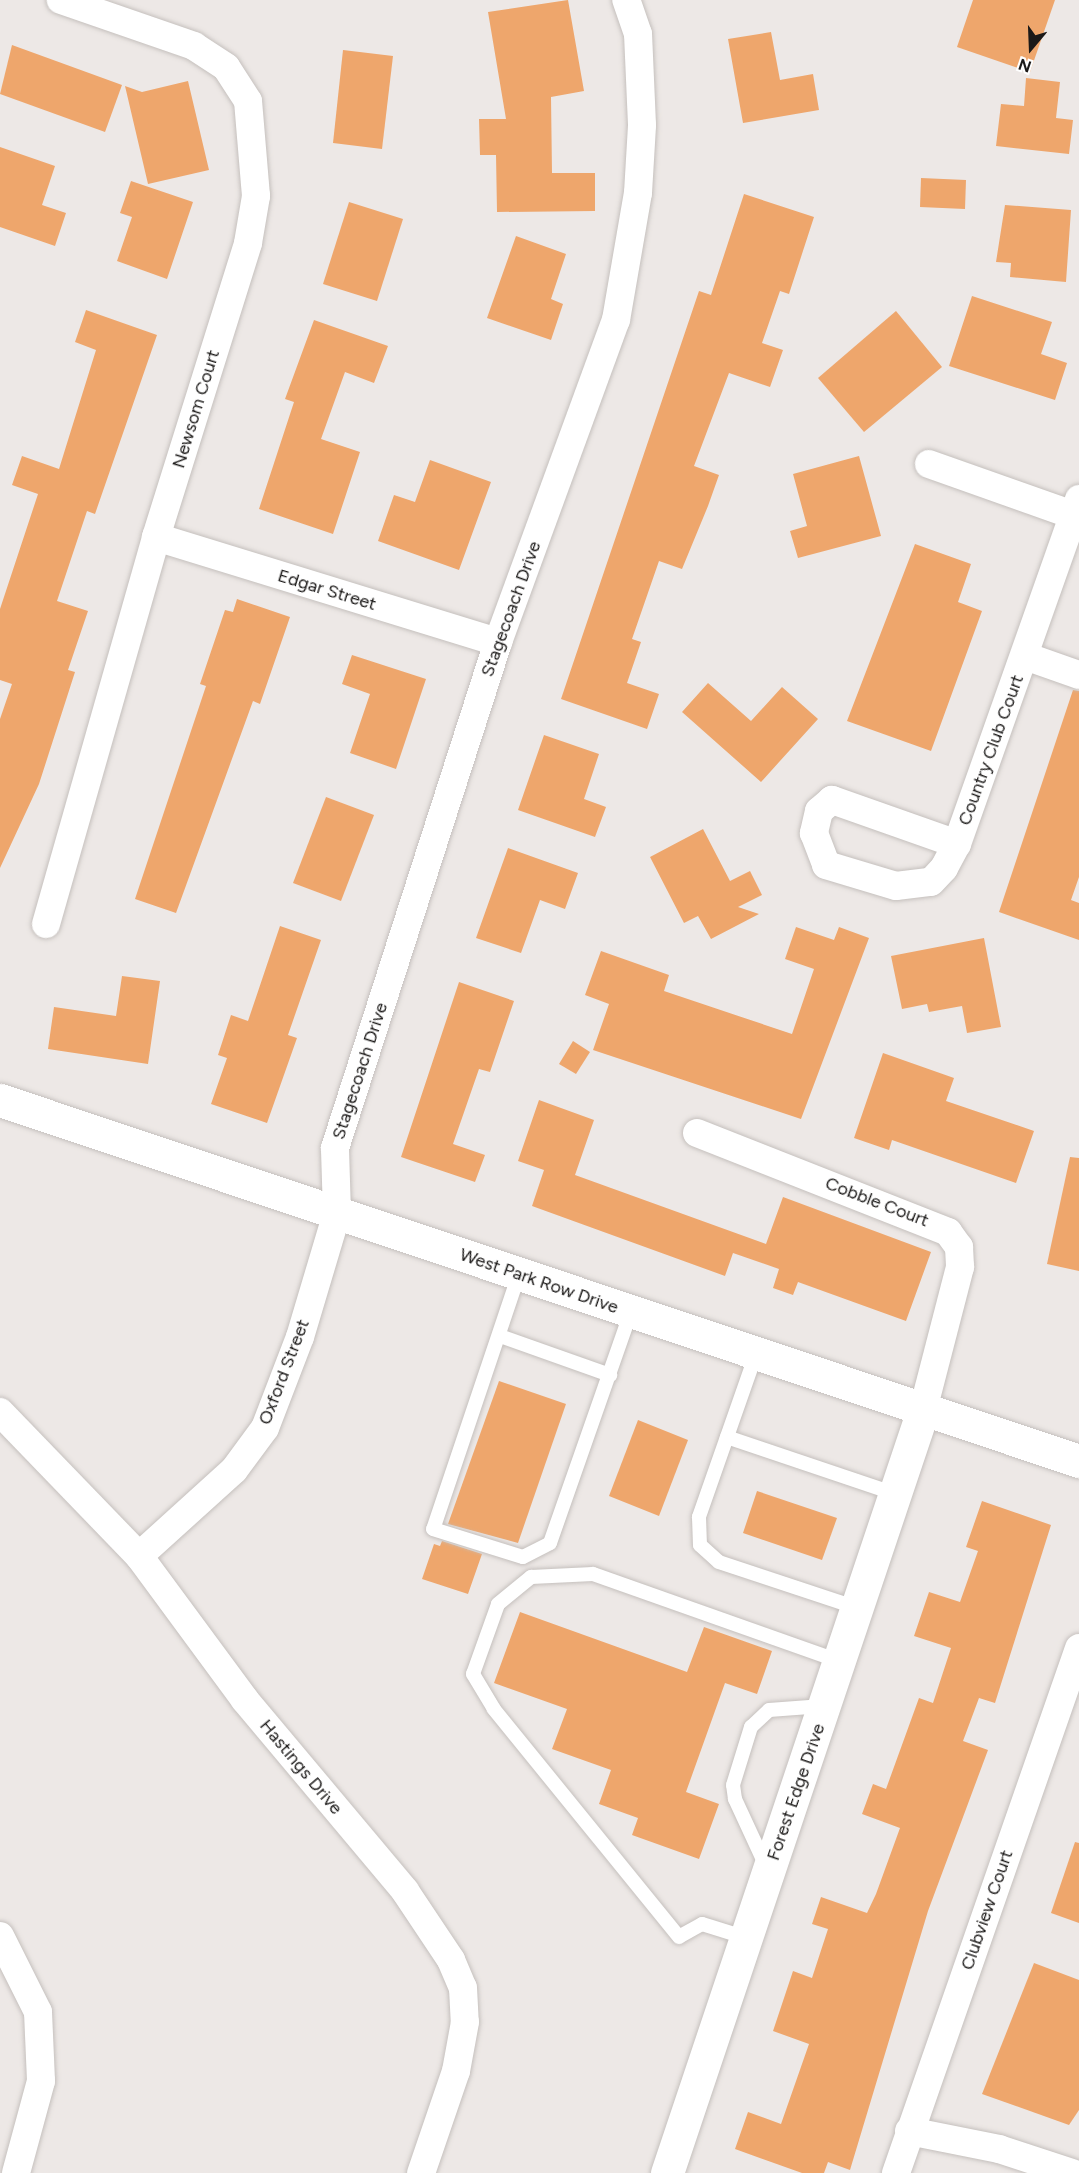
<!DOCTYPE html>
<html>
<head>
<meta charset="utf-8">
<style>
  body { margin:0 }
  #map { position:relative; width:1079px; height:2173px; overflow:hidden; background:#ede8e6; font-family:Figtree,sans-serif }
  div>[style] { position:absolute }
  .building>* { inset:0; background:#eea66c }
  .roads { filter:drop-shadow(0 0 2px #c5c0bd) drop-shadow(0 0 2px #c5c0bd) }
  .service>* { height:14px; margin:-7px; padding:0 7px; transform-origin:7px; border-radius:7px; background:#fff }
  .minor>* { height:28px; margin:-14px; padding:0 14px; transform-origin:14px; border-radius:14px; background:#fff }
  .tertiary>* { height:33px; margin:-16.5px; padding:0 16.5px; transform-origin:16.5px; border-radius:16.5px; background:#fff }
  .secondary>* { height:33px; margin:-16.5px; padding:0 16.5px; transform-origin:16.5px; border-radius:16.5px; background:#fff }
  span { translate:-50% -50%; white-space:nowrap; text-align:center; line-height:1.15; -webkit-text-stroke:4.5px #fff; paint-order:stroke }
  .street-label { font-size:18px; color:#1b1918 }
  .north { position:absolute; left:1001px; top:18px; width:60px; height:60px; -webkit-text-stroke:4px #fff; paint-order:stroke; rotate:199deg; font-size:16px; font-weight:700; line-height:24px; text-align:center; color:#1b1918 }
  .north::after { content:''; display:block; margin:auto; width:21px; height:27px; background:#1b1918; clip-path:polygon(50% 0,100% 100%,50% 72%,0 100%) }
</style>
</head>
<body>
<div id="map">
  <div class="building">
    <div style="clip-path:polygon(568px 0,584px 91px,551px 97px,552px 173px,595px 173px,595px 211px,497px 212px,496px 155px,480px 155px,479px 119px,506px 119px,488px 12px)"></div>
    <div style="clip-path:polygon(973px 0,1055px 0,1030px 72px,957px 47px)"></div>
    <div style="clip-path:polygon(771px 32px,780px 80px,813px 74px,819px 110px,743px 123px,728px 39px)"></div>
    <div style="clip-path:polygon(12px 45px,122px 85px,105px 132px,0 94px)"></div>
    <div style="clip-path:polygon(343px 50px,393px 56px,382px 149px,333px 143px)"></div>
    <div style="clip-path:polygon(1026px 78px,1060px 82px,1056px 118px,1073px 120px,1069px 154px,996px 146px,1001px 104px,1024px 106px)"></div>
    <div style="clip-path:polygon(188px 81px,209px 170px,148px 184px,125px 86px,142px 92px)"></div>
    <div style="clip-path:polygon(0 147px,55px 166px,42px 205px,66px 213px,55px 246px,0 227px)"></div>
    <div style="clip-path:polygon(921px 178px,966px 180px,965px 209px,920px 207px)"></div>
    <div style="clip-path:polygon(131px 181px,193px 202px,167px 279px,117px 261px,132px 217px,120px 213px)"></div>
    <div style="clip-path:polygon(744px 194px,814px 217px,789px 294px,780px 291px,762px 343px,783px 350px,770px 387px,729px 373px,694px 466px,719px 475px,708px 506px,682px 569px,659px 561px,632px 639px,641px 642px,627px 683px,659px 694px,647px 729px,561px 699px,699px 291px,711px 295px)"></div>
    <div style="clip-path:polygon(349px 202px,403px 219px,377px 301px,323px 284px)"></div>
    <div style="clip-path:polygon(1005px 205px,1071px 210px,1066px 282px,1010px 277px,1011px 263px,996px 262px)"></div>
    <div style="clip-path:polygon(516px 236px,566px 254px,551px 299px,563px 304px,551px 340px,487px 318px)"></div>
    <div style="clip-path:polygon(972px 296px,1052px 322px,1041px 354px,1067px 363px,1055px 400px,949px 366px)"></div>
    <div style="clip-path:polygon(86px 310px,157px 335px,95px 514px,87px 511px,57px 601px,88px 611px,68px 670px,75px 672px,39px 784px,0 868px,0 719px,12px 684px,0 680px,0 609px,38px 494px,12px 485px,22px 456px,59px 469px,96px 350px,75px 342px)"></div>
    <div style="clip-path:polygon(896px 311px,942px 367px,864px 432px,818px 378px)"></div>
    <div style="clip-path:polygon(314px 320px,388px 346px,374px 383px,345px 372px,321px 439px,360px 452px,333px 534px,259px 509px,294px 402px,285px 399px)"></div>
    <div style="clip-path:polygon(859px 456px,881px 536px,798px 558px,790px 531px,807px 526px,793px 474px)"></div>
    <div style="clip-path:polygon(430px 460px,491px 482px,459px 570px,378px 541px,394px 495px,415px 502px)"></div>
    <div style="clip-path:polygon(915px 544px,971px 564px,958px 602px,982px 611px,931px 751px,847px 721px)"></div>
    <div style="clip-path:polygon(237px 599px,290px 617px,260px 704px,253px 701px,176px 913px,135px 899px,206px 686px,200px 684px,225px 610px,233px 612px)"></div>
    <div style="clip-path:polygon(352px 655px,426px 679px,396px 769px,350px 753px,370px 694px,342px 684px)"></div>
    <div style="clip-path:polygon(708px 683px,751px 721px,782px 687px,818px 719px,761px 782px,682px 712px)"></div>
    <div style="clip-path:polygon(1073px 690px,1079px 691px,1079px 877px,1071px 900px,1079px 903px,1079px 940px,999px 912px)"></div>
    <div style="clip-path:polygon(544px 735px,599px 754px,584px 799px,606px 807px,595px 837px,518px 810px)"></div>
    <div style="clip-path:polygon(326px 797px,374px 815px,341px 901px,293px 883px)"></div>
    <div style="clip-path:polygon(703px 829px,730px 881px,750px 871px,762px 895px,738px 907px,759px 914px,711px 939px,698px 916px,684px 923px,650px 857px)"></div>
    <div style="clip-path:polygon(508px 848px,578px 873px,565px 909px,540px 900px,521px 953px,476px 938px)"></div>
    <div style="clip-path:polygon(280px 926px,321px 940px,288px 1035px,297px 1038px,267px 1123px,211px 1104px,227px 1058px,218px 1055px,231px 1015px,248px 1021px)"></div>
    <div style="clip-path:polygon(796px 927px,834px 940px,839px 927px,869px 938px,801px 1119px,593px 1050px,609px 1004px,585px 995px,601px 951px,669px 975px,664px 991px,792px 1034px,814px 969px,785px 959px)"></div>
    <div style="clip-path:polygon(984px 938px,1001px 1027px,967px 1033px,962px 1006px,929px 1012px,927px 1004px,902px 1009px,891px 956px)"></div>
    <div style="clip-path:polygon(122px 976px,160px 981px,148px 1064px,48px 1049px,54px 1007px,116px 1016px)"></div>
    <div style="clip-path:polygon(459px 982px,514px 1001px,490px 1072px,479px 1069px,453px 1144px,485px 1155px,475px 1182px,401px 1157px)"></div>
    <div style="clip-path:polygon(573px 1041px,590px 1052px,576px 1074px,559px 1064px)"></div>
    <div style="clip-path:polygon(883px 1053px,954px 1078px,946px 1101px,1034px 1131px,1016px 1183px,892px 1140px,889px 1150px,854px 1138px)"></div>
    <div style="clip-path:polygon(539px 1100px,594px 1120px,575px 1175px,766px 1244px,783px 1197px,931px 1252px,906px 1321px,798px 1282px,793px 1295px,773px 1288px,779px 1269px,733px 1253px,725px 1276px,532px 1206px,544px 1170px,518px 1161px)"></div>
    <div style="clip-path:polygon(1070px 1157px,1079px 1158px,1079px 1271px,1047px 1264px)"></div>
    <div style="clip-path:polygon(499px 1381px,566px 1404px,518px 1543px,448px 1524px)"></div>
    <div style="clip-path:polygon(638px 1420px,688px 1440px,659px 1516px,609px 1496px)"></div>
    <div style="clip-path:polygon(757px 1491px,837px 1518px,822px 1560px,743px 1533px)"></div>
    <div style="clip-path:polygon(982px 1501px,1051px 1525px,995px 1703px,979px 1698px,963px 1741px,988px 1750px,928px 1911px,850px 2170px,828px 2162px,824px 2173px,802px 2173px,735px 2149px,748px 2112px,781px 2124px,809px 2044px,773px 2031px,793px 1971px,812px 1978px,828px 1929px,812px 1924px,821px 1897px,867px 1913px,876px 1894px,900px 1828px,862px 1814px,873px 1784px,886px 1789px,919px 1698px,933px 1703px,951px 1648px,914px 1636px,929px 1592px,960px 1602px,978px 1551px,966px 1547px)"></div>
    <div style="clip-path:polygon(442px 1541px,482px 1554px,468px 1594px,422px 1579px,434px 1544px,440px 1546px)"></div>
    <div style="clip-path:polygon(520px 1612px,687px 1672px,704px 1627px,772px 1651px,757px 1694px,725px 1683px,686px 1792px,719px 1804px,699px 1859px,632px 1835px,638px 1818px,599px 1804px,611px 1770px,552px 1749px,567px 1709px,494px 1683px)"></div>
    <div style="clip-path:polygon(1075px 1842px,1079px 1843px,1079px 1923px,1051px 1913px)"></div>
    <div style="clip-path:polygon(1034px 1963px,1079px 1980px,1079px 2110px,1069px 2125px,982px 2094px)"></div>
  </div>
  <div class="roads">
    <div class="service">
      <div style="left:519px;top:1274px;width:269px;rotate:108.6deg"></div>
      <div style="left:433px;top:1529px;width:94px;rotate:17.3deg"></div>
      <div style="left:523px;top:1557px;width:30px;rotate:-27deg"></div>
      <div style="left:550px;top:1543px;width:245px;rotate:-70.7deg"></div>
      <div style="left:500px;top:1336px;width:117px;rotate:19.5deg"></div>
      <div style="left:756px;top:1354px;width:173px;rotate:109.3deg"></div>
      <div style="left:699px;top:1517px;width:28px;rotate:88deg"></div>
      <div style="left:700px;top:1545px;width:25px;rotate:42deg"></div>
      <div style="left:719px;top:1562px;width:145px;rotate:18.4deg"></div>
      <div style="left:727px;top:1437px;width:177px;rotate:18.7deg"></div>
      <div style="left:765px;top:1864px;width:72px;rotate:-114.8deg"></div>
      <div style="left:735px;top:1799px;width:14px;rotate:-98deg"></div>
      <div style="left:733px;top:1785px;width:61px;rotate:-72.8deg"></div>
      <div style="left:751px;top:1727px;width:25px;rotate:-43deg"></div>
      <div style="left:769px;top:1710px;width:54px;rotate:-4.2deg"></div>
      <div style="left:747px;top:1938px;width:47px;rotate:-162.7deg"></div>
      <div style="left:702px;top:1924px;width:26px;rotate:151deg"></div>
      <div style="left:679px;top:1937px;width:294px;rotate:-129.1deg"></div>
      <div style="left:494px;top:1709px;width:41px;rotate:-121deg"></div>
      <div style="left:473px;top:1674px;width:74px;rotate:-70.3deg"></div>
      <div style="left:498px;top:1604px;width:43px;rotate:-39.3deg"></div>
      <div style="left:531px;top:1577px;width:62px;rotate:-2.8deg"></div>
      <div style="left:593px;top:1574px;width:261px;rotate:19.5deg"></div>
    </div>
    <div class="minor">
      <div style="left:929px;top:464px;width:153px;rotate:19.5deg"></div>
      <div style="left:156px;top:537px;width:358px;rotate:17.1deg"></div>
      <div style="left:1025px;top:656px;width:57px;rotate:19.4deg"></div>
      <div style="left:957px;top:844px;width:133px;rotate:-160.6deg"></div>
      <div style="left:832px;top:800px;width:17px;rotate:140deg"></div>
      <div style="left:819px;top:811px;width:23px;rotate:103deg"></div>
      <div style="left:814px;top:833px;width:34px;rotate:69deg"></div>
      <div style="left:826px;top:865px;width:73px;rotate:16.7deg"></div>
      <div style="left:896px;top:886px;width:35px;rotate:-7deg"></div>
      <div style="left:931px;top:882px;width:19px;rotate:-47deg"></div>
      <div style="left:944px;top:868px;width:27px;rotate:-62deg"></div>
      <div style="left:957px;top:844px;width:366px;rotate:-70.5deg"></div>
      <div style="left:46px;top:924px;width:402px;rotate:-74.1deg"></div>
      <div style="left:156px;top:537px;width:308px;rotate:-72.6deg"></div>
      <div style="left:248px;top:243px;width:48px;rotate:-80.3deg"></div>
      <div style="left:256px;top:196px;width:95px;rotate:-94.8deg"></div>
      <div style="left:248px;top:101px;width:40px;rotate:-122.9deg"></div>
      <div style="left:226px;top:67px;width:38px;rotate:-147deg"></div>
      <div style="left:194px;top:46px;width:141px;rotate:-160.9deg"></div>
      <div style="left:697px;top:1133px;width:270px;rotate:21.5deg"></div>
      <div style="left:948px;top:1232px;width:19px;rotate:54deg"></div>
      <div style="left:959px;top:1247px;width:20px;rotate:87deg"></div>
      <div style="left:960px;top:1267px;width:148px;rotate:104.5deg"></div>
      <div style="left:0;top:1412px;width:200px;rotate:46deg"></div>
      <div style="left:139px;top:1556px;width:179px;rotate:53.6deg"></div>
      <div style="left:245px;top:1700px;width:249px;rotate:50deg"></div>
      <div style="left:405px;top:1891px;width:83px;rotate:56.3deg"></div>
      <div style="left:451px;top:1960px;width:30px;rotate:67deg"></div>
      <div style="left:463px;top:1988px;width:34px;rotate:87deg"></div>
      <div style="left:465px;top:2022px;width:50px;rotate:100.4deg"></div>
      <div style="left:456px;top:2071px;width:108px;rotate:108.9deg"></div>
      <div style="left:139px;top:1556px;width:128px;rotate:-42.2deg"></div>
      <div style="left:234px;top:1470px;width:52px;rotate:-53.6deg"></div>
      <div style="left:265px;top:1428px;width:97px;rotate:-69deg"></div>
      <div style="left:300px;top:1337px;width:129px;rotate:-73.4deg"></div>
      <div style="left:337px;top:1213px;width:65px;rotate:-91.8deg"></div>
      <div style="left:335px;top:1148px;width:532px;rotate:-72.14deg"></div>
      <div style="left:498px;top:642px;width:343px;rotate:-69.9deg"></div>
      <div style="left:616px;top:320px;width:129px;rotate:-80.2deg"></div>
      <div style="left:638px;top:193px;width:68px;rotate:-86.6deg"></div>
      <div style="left:642px;top:125px;width:91px;rotate:-92.5deg"></div>
      <div style="left:638px;top:34px;width:36px;rotate:-109deg"></div>
      <div style="left:0;top:1936px;width:85px;rotate:63.4deg"></div>
      <div style="left:38px;top:2012px;width:69px;rotate:87.5deg"></div>
      <div style="left:41px;top:2081px;width:95px;rotate:105.2deg"></div>
      <div style="left:909px;top:2131px;width:92px;rotate:11.3deg"></div>
      <div style="left:999px;top:2149px;width:77px;rotate:18.2deg"></div>
      <div style="left:896px;top:2173px;width:556px;rotate:-70.78deg"></div>
    </div>
    <div class="tertiary">
      <div style="left:667px;top:2173px;width:805px;rotate:-71.45deg"></div>
    </div>
    <div class="secondary">
      <div style="left:0;top:1100px;width:1138px;rotate:18.5deg"></div>
    </div>
  </div>
  <div class="street-label">
    <span style="left:196px;top:409px;rotate:-73deg">Newsom Court</span>
    <span style="left:327px;top:590px;rotate:17deg">Edgar Street</span>
    <span style="left:511px;top:609px;rotate:-70deg">Stagecoach Drive</span>
    <span style="left:991px;top:750px;rotate:-70deg">Country Club Court</span>
    <span style="left:360px;top:1071px;rotate:-72deg">Stagecoach Drive</span>
    <span style="left:877px;top:1202px;rotate:21deg">Cobble Court</span>
    <span style="left:539px;top:1281px;rotate:19deg">West Park Row Drive</span>
    <span style="left:284px;top:1372px;rotate:-69deg">Oxford Street</span>
    <span style="left:301px;top:1767px;rotate:50deg">Hastings Drive</span>
    <span style="left:796px;top:1792px;rotate:-71deg">Forest Edge Drive</span>
    <span style="left:987px;top:1910px;rotate:-71deg">Clubview Court</span>
  </div>
  <div class="north">N</div>
</div>
</body>
</html>
